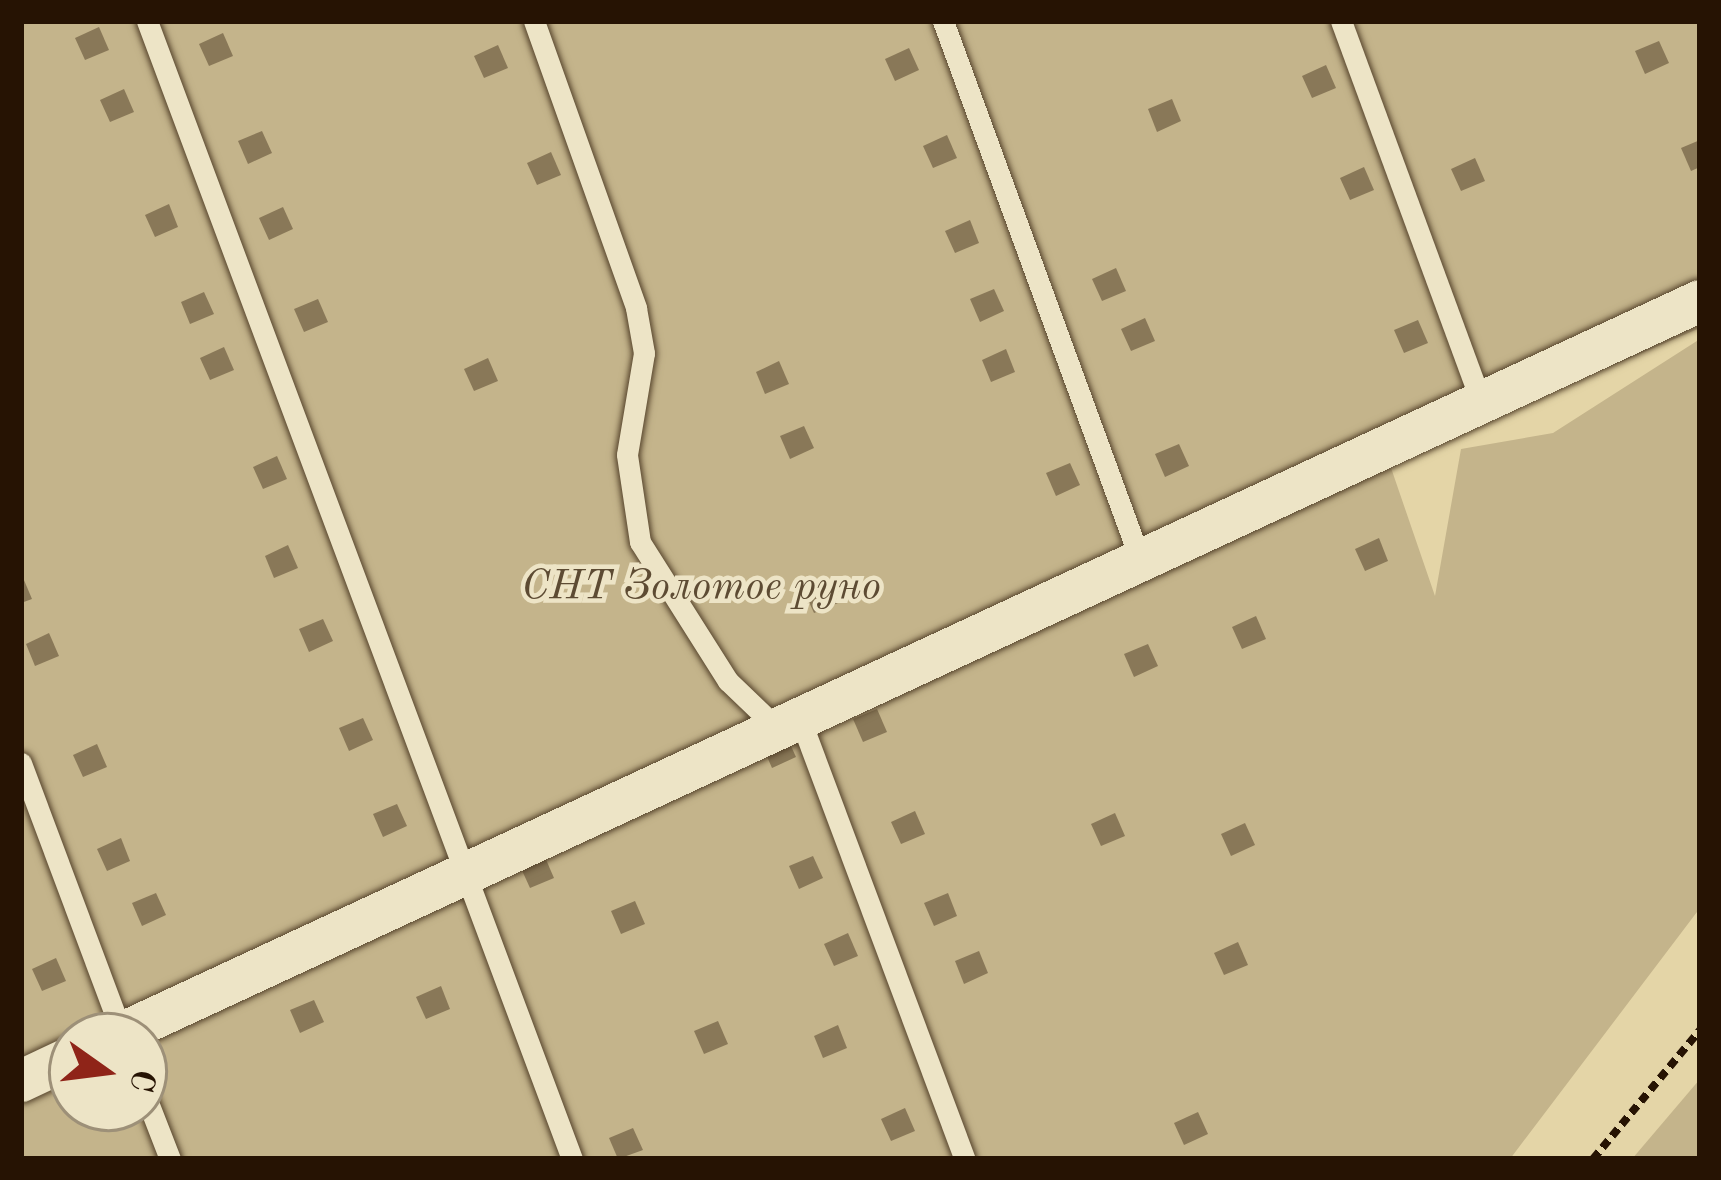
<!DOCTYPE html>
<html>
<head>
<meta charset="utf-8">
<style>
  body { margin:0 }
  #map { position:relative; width:1721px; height:1180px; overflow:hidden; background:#e4d5a7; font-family:"Old Standard TT",serif }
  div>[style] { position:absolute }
  .green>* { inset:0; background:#c4b48b }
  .building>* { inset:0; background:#897858 }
  .path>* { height:8px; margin-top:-4px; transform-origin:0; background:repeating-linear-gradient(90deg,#261303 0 9px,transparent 0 15px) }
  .roads { filter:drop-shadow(0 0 3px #56442c) drop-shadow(0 0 3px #56442c) }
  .service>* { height:21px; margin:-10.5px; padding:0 10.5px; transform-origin:10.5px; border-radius:10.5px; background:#ede4c6 }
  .minor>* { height:42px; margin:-21px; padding:0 21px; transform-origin:21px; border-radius:21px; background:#ede4c6 }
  span { translate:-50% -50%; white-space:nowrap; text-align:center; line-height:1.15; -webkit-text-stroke:9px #ede4c6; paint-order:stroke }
  .park-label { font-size:42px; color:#5d4b33; font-style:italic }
  .frame { position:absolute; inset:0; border:24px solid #261303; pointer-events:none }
  .north { position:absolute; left:48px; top:1012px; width:120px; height:120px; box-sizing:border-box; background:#ede4c6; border:3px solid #9d9078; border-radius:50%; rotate:104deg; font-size:33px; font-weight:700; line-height:48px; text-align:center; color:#261303 }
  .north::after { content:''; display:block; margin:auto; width:42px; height:54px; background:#8f2418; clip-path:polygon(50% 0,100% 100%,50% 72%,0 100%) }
</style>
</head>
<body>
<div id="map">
  <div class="green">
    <div style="clip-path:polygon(evenodd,21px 21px,1700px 21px,1700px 328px,1389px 462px,1435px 596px,1461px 449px,1553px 433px,1700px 339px,1700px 908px,1510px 1159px,21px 1159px,21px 21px,72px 1036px,144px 1036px,144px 1108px,72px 1108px,72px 1036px)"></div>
    <div style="clip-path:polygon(1700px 1079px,1700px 1159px,1632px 1159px)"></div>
  </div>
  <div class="building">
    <div style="clip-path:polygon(99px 27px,109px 50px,85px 60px,75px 38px)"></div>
    <div style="clip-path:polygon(223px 33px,233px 56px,209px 66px,199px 44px)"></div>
    <div style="clip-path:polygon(1659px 41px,1669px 63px,1645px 74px,1635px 51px)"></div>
    <div style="clip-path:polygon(498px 45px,508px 68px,484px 78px,474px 56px)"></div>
    <div style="clip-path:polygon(909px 48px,919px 70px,895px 81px,885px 59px)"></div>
    <div style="clip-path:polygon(1326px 65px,1336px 88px,1312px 98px,1302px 76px)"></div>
    <div style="clip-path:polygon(124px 89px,134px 112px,110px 122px,100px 100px)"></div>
    <div style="clip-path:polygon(1172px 99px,1181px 121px,1157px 132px,1148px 109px)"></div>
    <div style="clip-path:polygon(262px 131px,272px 153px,248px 164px,238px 141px)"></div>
    <div style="clip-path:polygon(947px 135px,957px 158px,933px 168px,923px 146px)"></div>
    <div style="clip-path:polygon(1700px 140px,1700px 167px,1691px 171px,1681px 148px)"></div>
    <div style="clip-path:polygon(551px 152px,561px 175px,537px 185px,527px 163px)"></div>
    <div style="clip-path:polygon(1475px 158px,1485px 181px,1461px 191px,1451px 169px)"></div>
    <div style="clip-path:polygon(1364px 167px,1374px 190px,1350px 200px,1340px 178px)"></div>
    <div style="clip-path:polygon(169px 204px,178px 227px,155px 237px,145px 215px)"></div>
    <div style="clip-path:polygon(283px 207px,293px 229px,269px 240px,259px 218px)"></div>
    <div style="clip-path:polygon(970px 220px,979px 243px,955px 253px,945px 231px)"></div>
    <div style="clip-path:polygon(1116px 268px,1126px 291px,1102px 301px,1092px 279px)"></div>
    <div style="clip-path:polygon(994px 289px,1004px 311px,980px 322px,970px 299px)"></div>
    <div style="clip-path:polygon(204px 292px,214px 314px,190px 324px,181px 302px)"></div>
    <div style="clip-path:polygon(318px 299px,328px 322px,304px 332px,294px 309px)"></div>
    <div style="clip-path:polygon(1145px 318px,1155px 341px,1131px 351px,1121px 329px)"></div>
    <div style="clip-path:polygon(1418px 320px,1428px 343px,1404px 353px,1394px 330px)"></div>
    <div style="clip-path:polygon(224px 347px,234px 370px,210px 380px,200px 358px)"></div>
    <div style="clip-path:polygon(1006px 349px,1015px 372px,991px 382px,982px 360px)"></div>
    <div style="clip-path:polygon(488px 358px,498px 381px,474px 391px,464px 369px)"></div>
    <div style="clip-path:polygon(779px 361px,789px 384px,765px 394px,756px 372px)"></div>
    <div style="clip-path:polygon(804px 426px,814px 448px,790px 459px,780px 436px)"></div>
    <div style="clip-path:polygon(1179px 444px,1189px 466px,1165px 477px,1155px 454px)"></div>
    <div style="clip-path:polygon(277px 456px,287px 479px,263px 489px,253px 467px)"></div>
    <div style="clip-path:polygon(1070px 463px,1080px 485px,1056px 496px,1046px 473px)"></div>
    <div style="clip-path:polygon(1379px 538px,1388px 561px,1365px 571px,1355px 549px)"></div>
    <div style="clip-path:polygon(288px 545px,298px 568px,274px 578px,265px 556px)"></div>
    <div style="clip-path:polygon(21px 573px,32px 599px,21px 603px)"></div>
    <div style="clip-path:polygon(828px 580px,838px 603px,814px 613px,804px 591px)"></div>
    <div style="clip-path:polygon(1256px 616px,1266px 639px,1242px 649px,1232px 627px)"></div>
    <div style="clip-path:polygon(323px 619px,333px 641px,309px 652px,299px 629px)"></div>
    <div style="clip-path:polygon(49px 633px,59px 656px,35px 666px,26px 644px)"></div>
    <div style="clip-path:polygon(1148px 644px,1158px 666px,1134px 677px,1124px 654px)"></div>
    <div style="clip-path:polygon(877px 709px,887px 732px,863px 742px,853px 719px)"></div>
    <div style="clip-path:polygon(363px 718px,373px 740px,349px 751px,339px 728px)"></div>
    <div style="clip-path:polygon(786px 735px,796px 757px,772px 768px,762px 745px)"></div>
    <div style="clip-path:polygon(97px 744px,107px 767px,83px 777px,73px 755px)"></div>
    <div style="clip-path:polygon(397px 804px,407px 826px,383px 837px,373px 814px)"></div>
    <div style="clip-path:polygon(915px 811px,925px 834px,901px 844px,891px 822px)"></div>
    <div style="clip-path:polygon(1115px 813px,1125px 836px,1101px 846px,1091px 824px)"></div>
    <div style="clip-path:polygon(1245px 823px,1255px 845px,1231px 856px,1221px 834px)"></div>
    <div style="clip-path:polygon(121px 838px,130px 861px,107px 871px,97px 849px)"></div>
    <div style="clip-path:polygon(544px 855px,554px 878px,530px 888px,520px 866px)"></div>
    <div style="clip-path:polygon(813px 856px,823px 878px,799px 889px,789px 866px)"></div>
    <div style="clip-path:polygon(156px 893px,166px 915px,142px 926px,132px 903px)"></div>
    <div style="clip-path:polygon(948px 893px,957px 916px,934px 926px,924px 903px)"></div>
    <div style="clip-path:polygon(635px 901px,645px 924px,621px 934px,611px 911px)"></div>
    <div style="clip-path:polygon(848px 933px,858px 956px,834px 966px,824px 944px)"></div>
    <div style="clip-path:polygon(1238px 942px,1248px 965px,1224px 975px,1214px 953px)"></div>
    <div style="clip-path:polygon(979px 951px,988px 973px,964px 984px,955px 961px)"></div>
    <div style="clip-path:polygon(56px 958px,66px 981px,42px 991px,32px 969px)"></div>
    <div style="clip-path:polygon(441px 986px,450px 1009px,426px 1019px,416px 997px)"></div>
    <div style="clip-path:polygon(314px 1000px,324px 1022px,300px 1033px,290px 1010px)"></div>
    <div style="clip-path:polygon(718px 1021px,728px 1044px,704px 1054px,694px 1031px)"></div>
    <div style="clip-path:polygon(838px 1025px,847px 1048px,823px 1058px,814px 1036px)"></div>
    <div style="clip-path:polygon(905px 1108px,915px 1131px,891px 1141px,881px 1119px)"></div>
    <div style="clip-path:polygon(1198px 1112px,1208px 1134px,1184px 1145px,1174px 1123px)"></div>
    <div style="clip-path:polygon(633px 1128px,643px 1150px,618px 1159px,609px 1138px)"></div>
  </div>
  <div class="path">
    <div style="left:1593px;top:1159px;width:168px;rotate:-50.3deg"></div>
  </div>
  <div class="roads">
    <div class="service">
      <div style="left:147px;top:21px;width:1215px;rotate:69.52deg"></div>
      <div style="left:534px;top:21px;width:305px;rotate:70.4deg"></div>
      <div style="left:636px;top:308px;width:46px;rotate:79.9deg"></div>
      <div style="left:644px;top:353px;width:103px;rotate:99.5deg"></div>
      <div style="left:627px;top:455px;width:88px;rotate:81.5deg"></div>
      <div style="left:640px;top:542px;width:165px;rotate:57.7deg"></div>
      <div style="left:728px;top:681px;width:65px;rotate:43.8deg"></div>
      <div style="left:943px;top:21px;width:573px;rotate:69.89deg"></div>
      <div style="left:1341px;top:21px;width:406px;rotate:69.8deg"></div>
      <div style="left:799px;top:716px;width:473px;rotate:69.5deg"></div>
      <div style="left:21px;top:763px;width:291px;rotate:69.5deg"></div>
      <div style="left:144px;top:1092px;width:72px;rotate:68.8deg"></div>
    </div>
    <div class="minor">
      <div style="left:116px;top:1036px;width:1746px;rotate:-24.89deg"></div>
      <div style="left:21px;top:1081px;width:56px;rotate:-25.2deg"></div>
    </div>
  </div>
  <div class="park-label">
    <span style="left:701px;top:588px">СНТ Золотое руно</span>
  </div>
  <div class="frame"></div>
  <div class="north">С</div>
</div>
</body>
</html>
